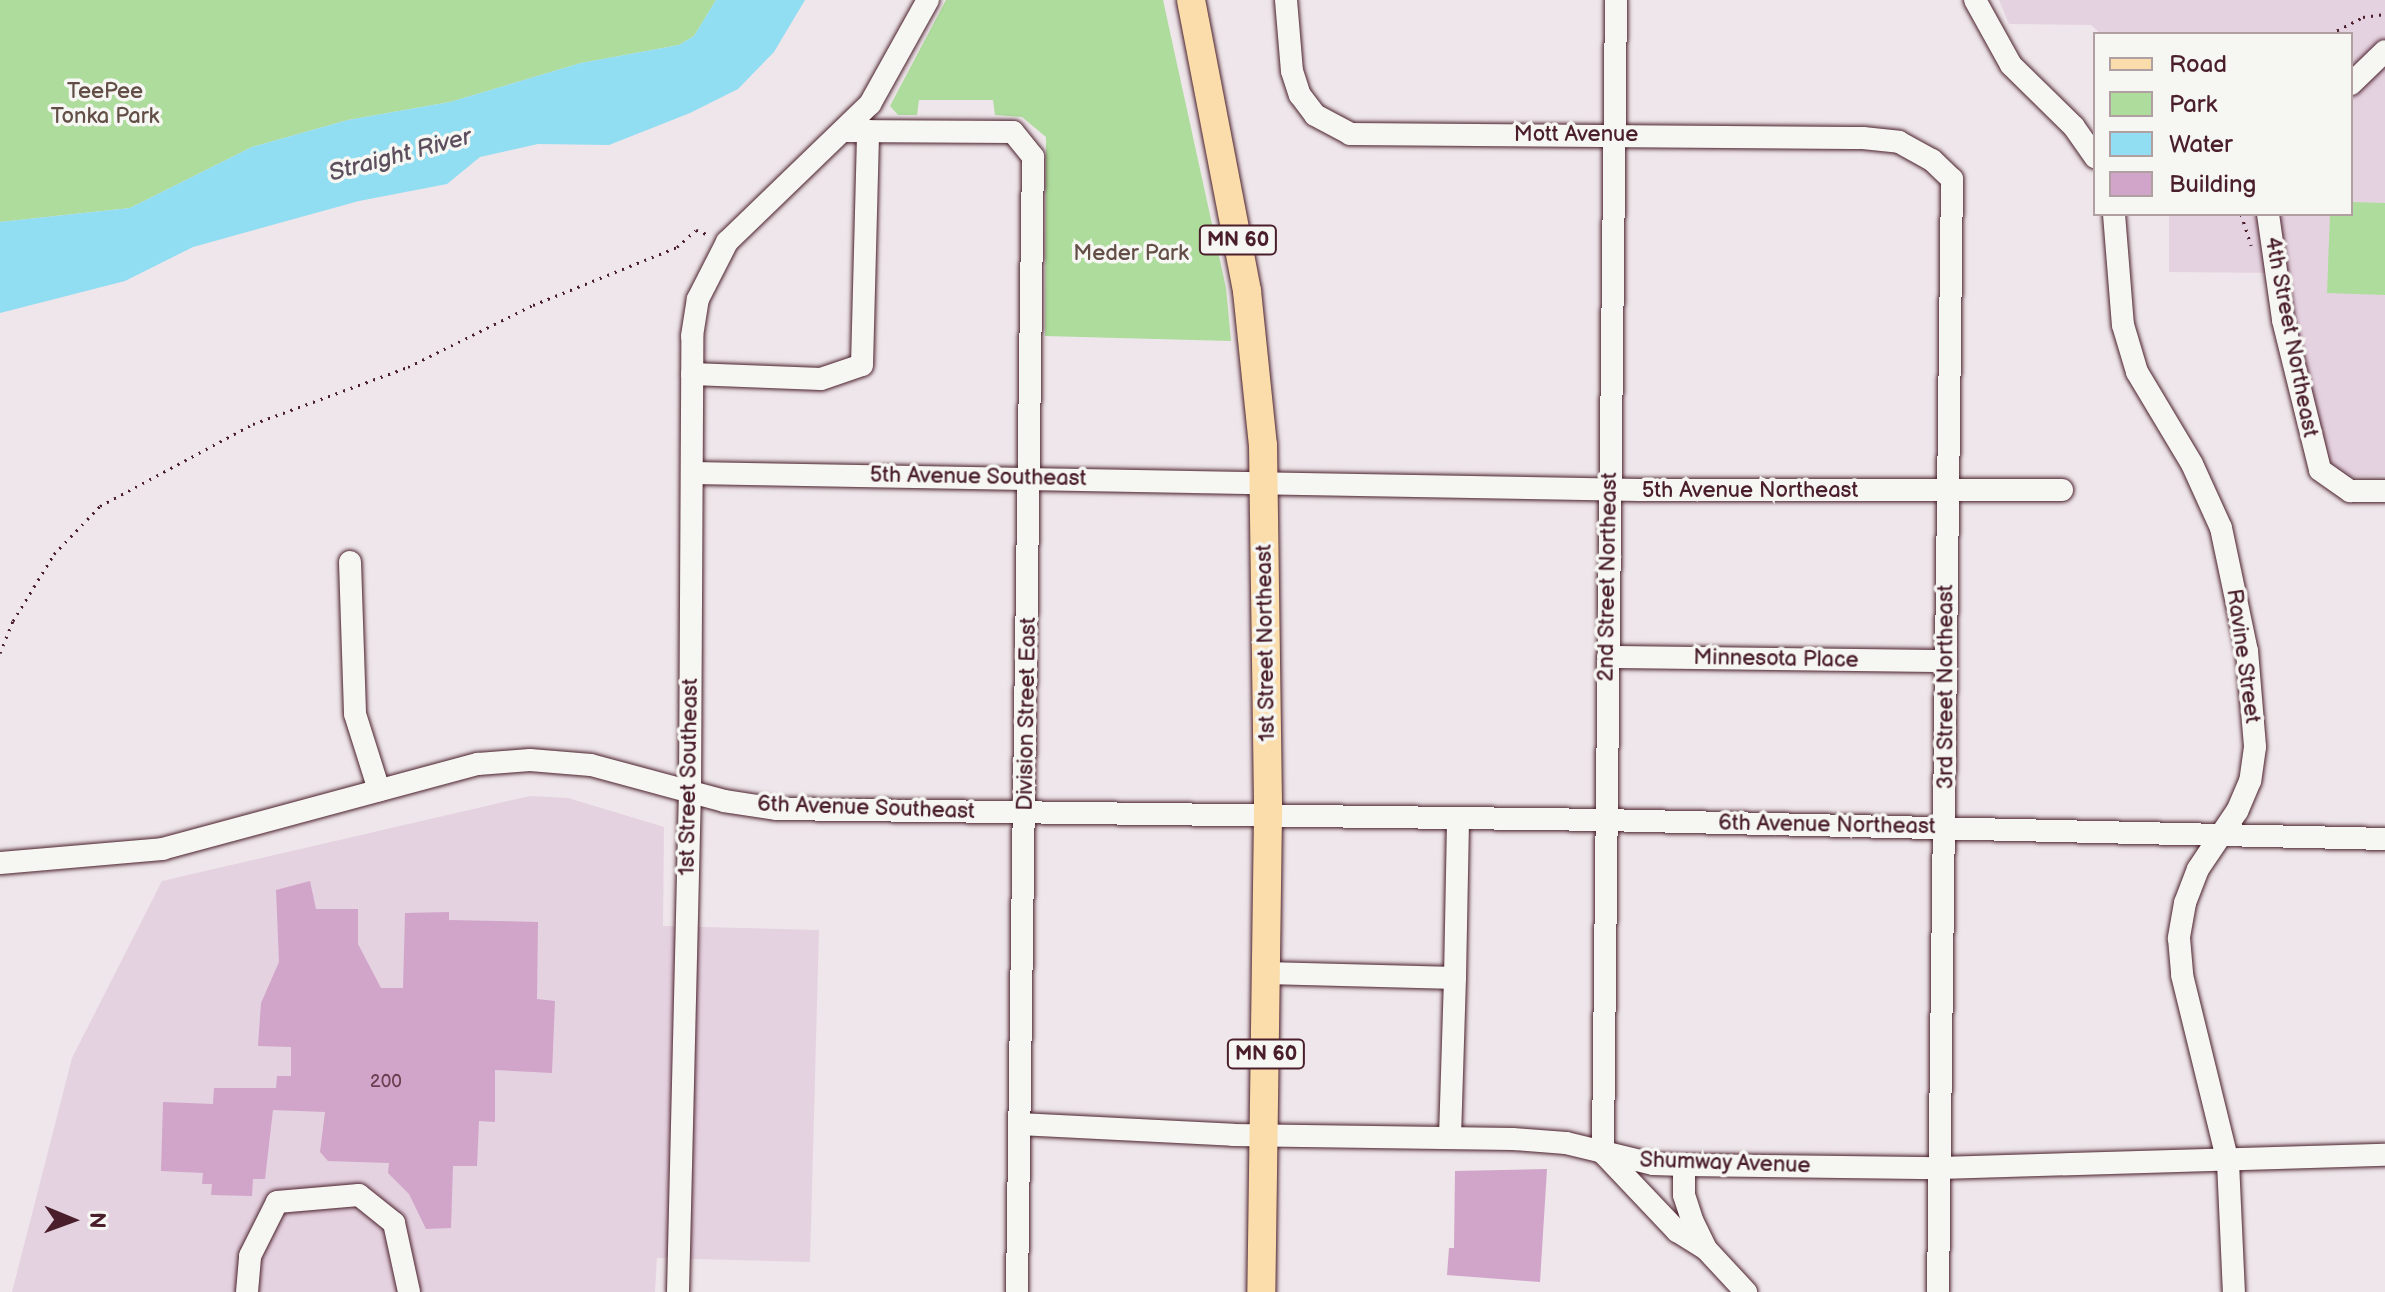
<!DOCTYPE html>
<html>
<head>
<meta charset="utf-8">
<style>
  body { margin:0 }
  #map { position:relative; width:2385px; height:1292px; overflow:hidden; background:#eee6ea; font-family:"Balsamiq Sans",sans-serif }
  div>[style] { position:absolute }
  .built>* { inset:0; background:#e5d2e0 }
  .green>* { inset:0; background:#addc9c }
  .water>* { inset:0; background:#91ddf2 }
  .building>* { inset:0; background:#d0a5c9 }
  .path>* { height:3px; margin-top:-1.5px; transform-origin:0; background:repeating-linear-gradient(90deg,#4a1f2b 0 2px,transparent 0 8px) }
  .roads { filter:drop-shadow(0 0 2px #4a1f2b) drop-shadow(0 0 2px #4a1f2b) }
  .minor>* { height:22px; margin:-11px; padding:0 11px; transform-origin:11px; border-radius:11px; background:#f6f6f2 }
  .major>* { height:28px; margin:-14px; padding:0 14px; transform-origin:14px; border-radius:14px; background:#faddab }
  span { translate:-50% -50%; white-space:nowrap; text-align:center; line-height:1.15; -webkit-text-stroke:7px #f6f6f2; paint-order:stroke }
  .number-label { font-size:18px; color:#6c4052 }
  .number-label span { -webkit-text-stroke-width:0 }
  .shield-label span { padding:2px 6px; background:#f6f6f2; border:2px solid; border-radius:6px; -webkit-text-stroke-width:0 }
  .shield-label { font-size:20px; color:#4a1f2b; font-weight:700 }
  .park-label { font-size:22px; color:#634e47 }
  .street-label { font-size:22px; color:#4a1f2b }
  .water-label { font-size:24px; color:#5c4e5d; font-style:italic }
  .legend { position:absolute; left:2093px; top:32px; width:260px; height:184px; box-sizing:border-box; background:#f6f6f2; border:2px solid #b1a0a2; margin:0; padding:10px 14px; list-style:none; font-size:24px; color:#4a1f2b }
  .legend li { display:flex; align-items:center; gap:16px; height:40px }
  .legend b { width:40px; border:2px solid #b1a0a2 }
  .north { position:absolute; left:32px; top:1180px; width:80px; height:80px; -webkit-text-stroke:6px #f6f6f2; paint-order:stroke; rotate:91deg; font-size:22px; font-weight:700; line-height:32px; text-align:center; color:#4a1f2b }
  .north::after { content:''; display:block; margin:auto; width:28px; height:36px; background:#4a1f2b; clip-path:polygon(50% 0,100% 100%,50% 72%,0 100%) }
</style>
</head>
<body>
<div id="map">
  <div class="built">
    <div style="clip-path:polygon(1999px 0,2385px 0,2385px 475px,2346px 477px,2320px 470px,2276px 273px,2169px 272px,2169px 214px,2351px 214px,2351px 34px,2101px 34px,2091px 25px,2009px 24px)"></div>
    <div style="clip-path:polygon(530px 796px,568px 798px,664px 827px,663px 926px,819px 930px,810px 1262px,657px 1258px,655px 1292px,12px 1292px,72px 1058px,162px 881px)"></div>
  </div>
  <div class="green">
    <div style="clip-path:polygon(0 0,716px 0,694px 36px,679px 45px,581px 63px,450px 102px,348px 120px,252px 147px,130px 208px,0 222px)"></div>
    <div style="clip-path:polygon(946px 0,1163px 0,1226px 288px,1231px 341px,1045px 336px,1046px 137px,1022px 117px,995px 115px,993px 100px,919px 100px,917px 115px,898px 115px,890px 106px)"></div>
    <div style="clip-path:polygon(2351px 202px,2385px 203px,2385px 295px,2327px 293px,2330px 214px,2351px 214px)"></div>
  </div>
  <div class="water">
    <div style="clip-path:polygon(716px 0,805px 0,774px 52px,738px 89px,690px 113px,609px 145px,538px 144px,480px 157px,447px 184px,359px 201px,193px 247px,125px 281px,0 313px,0 222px,130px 208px,252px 147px,348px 120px,450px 102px,581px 63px,679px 45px,694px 36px)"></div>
  </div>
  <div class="building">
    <div style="clip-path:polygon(310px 881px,316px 909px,358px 909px,358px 944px,381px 988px,403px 988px,405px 913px,449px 912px,449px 920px,538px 922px,537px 999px,555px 1001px,552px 1073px,495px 1070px,495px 1122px,479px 1121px,477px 1166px,453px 1166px,451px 1228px,426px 1229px,409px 1194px,388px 1173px,389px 1163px,328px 1161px,320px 1152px,325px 1112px,273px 1110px,265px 1179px,253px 1179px,252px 1196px,211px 1195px,212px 1184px,202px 1184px,203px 1173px,161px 1171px,163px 1102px,213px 1104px,214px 1088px,276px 1088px,277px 1076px,291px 1076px,291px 1047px,258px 1046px,261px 1003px,279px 962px,276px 890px)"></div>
    <div style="clip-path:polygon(1547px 1169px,1540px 1282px,1447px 1275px,1449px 1248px,1454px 1248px,1455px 1171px)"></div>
  </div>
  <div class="path">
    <div style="left:2330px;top:34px;width:37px;rotate:-27deg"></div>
    <div style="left:2363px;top:17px;width:22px;rotate:-8deg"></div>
    <div style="left:2241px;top:214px;width:33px;rotate:72deg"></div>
    <div style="left:0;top:653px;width:35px;rotate:-68deg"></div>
    <div style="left:13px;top:621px;width:79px;rotate:-58.5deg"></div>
    <div style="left:54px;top:554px;width:66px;rotate:-46.2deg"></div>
    <div style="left:100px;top:506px;width:174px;rotate:-28.2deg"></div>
    <div style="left:253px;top:424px;width:165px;rotate:-20.2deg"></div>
    <div style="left:408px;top:367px;width:140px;rotate:-26.4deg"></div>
    <div style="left:533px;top:305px;width:155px;rotate:-21.9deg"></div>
    <div style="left:677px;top:247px;width:25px;rotate:-42deg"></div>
    <div style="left:696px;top:230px;width:14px;rotate:21deg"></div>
  </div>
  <div class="roads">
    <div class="minor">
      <div style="left:1286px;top:0;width:71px;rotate:85.2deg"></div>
      <div style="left:1292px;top:71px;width:25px;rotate:72deg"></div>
      <div style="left:1300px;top:95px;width:25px;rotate:53deg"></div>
      <div style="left:1315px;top:115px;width:40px;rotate:28deg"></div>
      <div style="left:1350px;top:134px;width:513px;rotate:0.45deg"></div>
      <div style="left:1863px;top:138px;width:36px;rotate:6deg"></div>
      <div style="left:1899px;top:142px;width:38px;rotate:29deg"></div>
      <div style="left:1932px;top:160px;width:28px;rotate:44deg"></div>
      <div style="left:1952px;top:179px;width:1113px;rotate:90.72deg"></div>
      <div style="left:1616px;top:0;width:1153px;rotate:90.65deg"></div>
      <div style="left:1603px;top:1153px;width:108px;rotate:46.5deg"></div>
      <div style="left:1677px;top:1231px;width:34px;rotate:32deg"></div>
      <div style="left:1975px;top:0;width:74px;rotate:61deg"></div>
      <div style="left:2011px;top:65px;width:88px;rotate:44.5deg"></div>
      <div style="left:2074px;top:127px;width:37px;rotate:55deg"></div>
      <div style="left:2351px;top:84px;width:47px;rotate:-44.1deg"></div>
      <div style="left:844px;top:131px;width:169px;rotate:0.3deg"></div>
      <div style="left:1013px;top:132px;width:32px;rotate:51deg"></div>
      <div style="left:1033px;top:157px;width:1135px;rotate:90.81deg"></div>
      <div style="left:2114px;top:214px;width:111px;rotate:85.4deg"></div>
      <div style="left:2123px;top:325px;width:49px;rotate:73.4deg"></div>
      <div style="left:2137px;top:372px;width:107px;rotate:59.1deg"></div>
      <div style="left:2192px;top:464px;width:70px;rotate:65.6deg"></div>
      <div style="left:2221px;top:528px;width:126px;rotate:78.1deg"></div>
      <div style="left:2247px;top:651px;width:96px;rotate:85.2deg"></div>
      <div style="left:2255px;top:747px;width:34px;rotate:98deg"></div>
      <div style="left:2250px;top:781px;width:33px;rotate:113deg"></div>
      <div style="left:2237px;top:811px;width:70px;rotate:123.9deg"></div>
      <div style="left:2198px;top:869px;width:36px;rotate:111deg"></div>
      <div style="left:2185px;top:903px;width:36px;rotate:100deg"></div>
      <div style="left:2179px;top:938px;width:37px;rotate:85deg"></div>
      <div style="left:2182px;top:975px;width:193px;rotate:76.2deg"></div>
      <div style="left:2228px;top:1162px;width:130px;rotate:87.4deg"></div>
      <div style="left:2268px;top:214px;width:107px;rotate:81.9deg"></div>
      <div style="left:2283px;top:320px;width:154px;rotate:76.1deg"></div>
      <div style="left:2320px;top:470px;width:37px;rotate:35deg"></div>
      <div style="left:2350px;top:491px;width:35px"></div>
      <div style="left:692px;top:374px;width:129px;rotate:2.2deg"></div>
      <div style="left:821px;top:379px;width:43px;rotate:-18.9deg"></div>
      <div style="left:862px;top:365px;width:234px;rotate:-88.5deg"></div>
      <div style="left:692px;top:473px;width:948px;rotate:1.03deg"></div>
      <div style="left:1640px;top:490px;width:422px"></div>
      <div style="left:350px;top:562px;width:152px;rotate:88.1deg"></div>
      <div style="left:355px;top:714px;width:80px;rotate:72.5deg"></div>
      <div style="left:1608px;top:657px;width:336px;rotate:0.7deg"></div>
      <div style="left:0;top:863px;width:163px;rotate:-4.9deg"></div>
      <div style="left:162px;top:849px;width:327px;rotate:-15.1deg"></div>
      <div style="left:478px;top:764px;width:52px;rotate:-4.4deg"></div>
      <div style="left:530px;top:760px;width:61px;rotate:4.7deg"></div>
      <div style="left:591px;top:765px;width:138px;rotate:15.1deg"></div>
      <div style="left:724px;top:801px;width:54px;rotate:8.6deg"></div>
      <div style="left:777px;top:809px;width:826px;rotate:0.76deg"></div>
      <div style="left:1603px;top:820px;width:782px;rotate:1.39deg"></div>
      <div style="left:1267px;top:973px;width:188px;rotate:1.5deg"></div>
      <div style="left:1455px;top:978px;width:160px;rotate:91.8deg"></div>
      <div style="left:1455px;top:978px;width:160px;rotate:-88.9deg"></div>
      <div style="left:1019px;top:1124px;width:214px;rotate:2.9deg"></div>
      <div style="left:1233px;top:1135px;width:280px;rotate:0.8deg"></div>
      <div style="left:1513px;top:1139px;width:53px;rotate:4.3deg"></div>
      <div style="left:1566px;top:1143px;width:89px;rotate:13.6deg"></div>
      <div style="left:1653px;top:1164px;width:31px;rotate:2deg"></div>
      <div style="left:1684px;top:1165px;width:256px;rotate:0.7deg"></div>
      <div style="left:1940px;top:1168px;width:445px;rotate:-1.7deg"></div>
      <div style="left:1684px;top:1165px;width:30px;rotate:90deg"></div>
      <div style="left:1684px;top:1195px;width:28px;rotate:72deg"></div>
      <div style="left:1693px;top:1222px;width:30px;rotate:64deg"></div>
      <div style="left:1706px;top:1249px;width:59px;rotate:47.1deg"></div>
      <div style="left:247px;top:1292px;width:36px;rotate:-85deg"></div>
      <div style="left:250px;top:1256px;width:60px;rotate:-63.4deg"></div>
      <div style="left:277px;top:1202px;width:82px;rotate:-4.9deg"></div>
      <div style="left:359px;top:1195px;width:45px;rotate:38.7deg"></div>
      <div style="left:394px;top:1223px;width:71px;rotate:77.7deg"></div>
      <div style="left:678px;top:1292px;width:500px;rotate:-88.63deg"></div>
      <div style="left:690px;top:792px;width:456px;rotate:-89.7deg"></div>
      <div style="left:692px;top:336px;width:37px;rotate:-81deg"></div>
      <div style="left:698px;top:299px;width:64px;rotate:-63deg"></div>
      <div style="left:727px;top:242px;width:199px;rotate:-44deg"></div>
      <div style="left:870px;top:104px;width:119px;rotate:-60.9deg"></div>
    </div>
    <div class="major">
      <div style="left:1191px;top:0;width:296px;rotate:79.1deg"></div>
      <div style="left:1247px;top:291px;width:155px;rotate:84.1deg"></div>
      <div style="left:1263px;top:445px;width:370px;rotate:89.2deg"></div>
      <div style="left:1268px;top:815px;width:477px;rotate:90.8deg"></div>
    </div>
  </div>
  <div class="number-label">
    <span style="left:386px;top:1082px">200</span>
  </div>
  <div class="shield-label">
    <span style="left:1238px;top:240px">MN 60</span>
    <span style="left:1266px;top:1054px">MN 60</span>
  </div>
  <div class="park-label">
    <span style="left:105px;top:104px">TeePee<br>Tonka Park</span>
    <span style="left:1131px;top:254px">Meder Park</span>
  </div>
  <div class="street-label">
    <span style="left:1576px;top:135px">Mott Avenue</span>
    <span style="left:2291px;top:337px;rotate:79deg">4th Street Northeast</span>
    <span style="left:978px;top:477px;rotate:1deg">5th Avenue Southeast</span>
    <span style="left:1750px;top:491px">5th Avenue Northeast</span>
    <span style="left:1608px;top:577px;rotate:-89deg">2nd Street Northeast</span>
    <span style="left:1266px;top:643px;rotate:-91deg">1st Street Northeast</span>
    <span style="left:2243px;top:656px;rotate:82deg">Ravine Street</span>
    <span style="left:1776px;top:659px;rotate:1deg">Minnesota Place</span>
    <span style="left:1946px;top:687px;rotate:-90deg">3rd Street Northeast</span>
    <span style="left:1027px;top:714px;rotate:-89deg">Division Street East</span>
    <span style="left:689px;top:777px;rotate:-89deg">1st Street Southeast</span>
    <span style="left:866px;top:808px;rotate:2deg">6th Avenue Southeast</span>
    <span style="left:1827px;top:825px;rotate:1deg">6th Avenue Northeast</span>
    <span style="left:1725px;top:1163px;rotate:2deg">Shumway Avenue</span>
  </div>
  <div class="water-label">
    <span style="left:400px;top:155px;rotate:-15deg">Straight River</span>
  </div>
  <ul class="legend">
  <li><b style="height:10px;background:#faddab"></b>Road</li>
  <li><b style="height:22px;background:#addc9c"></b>Park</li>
  <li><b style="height:22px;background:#91ddf2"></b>Water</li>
  <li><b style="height:22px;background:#d0a5c9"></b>Building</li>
  </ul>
  <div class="north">N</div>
</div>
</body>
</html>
